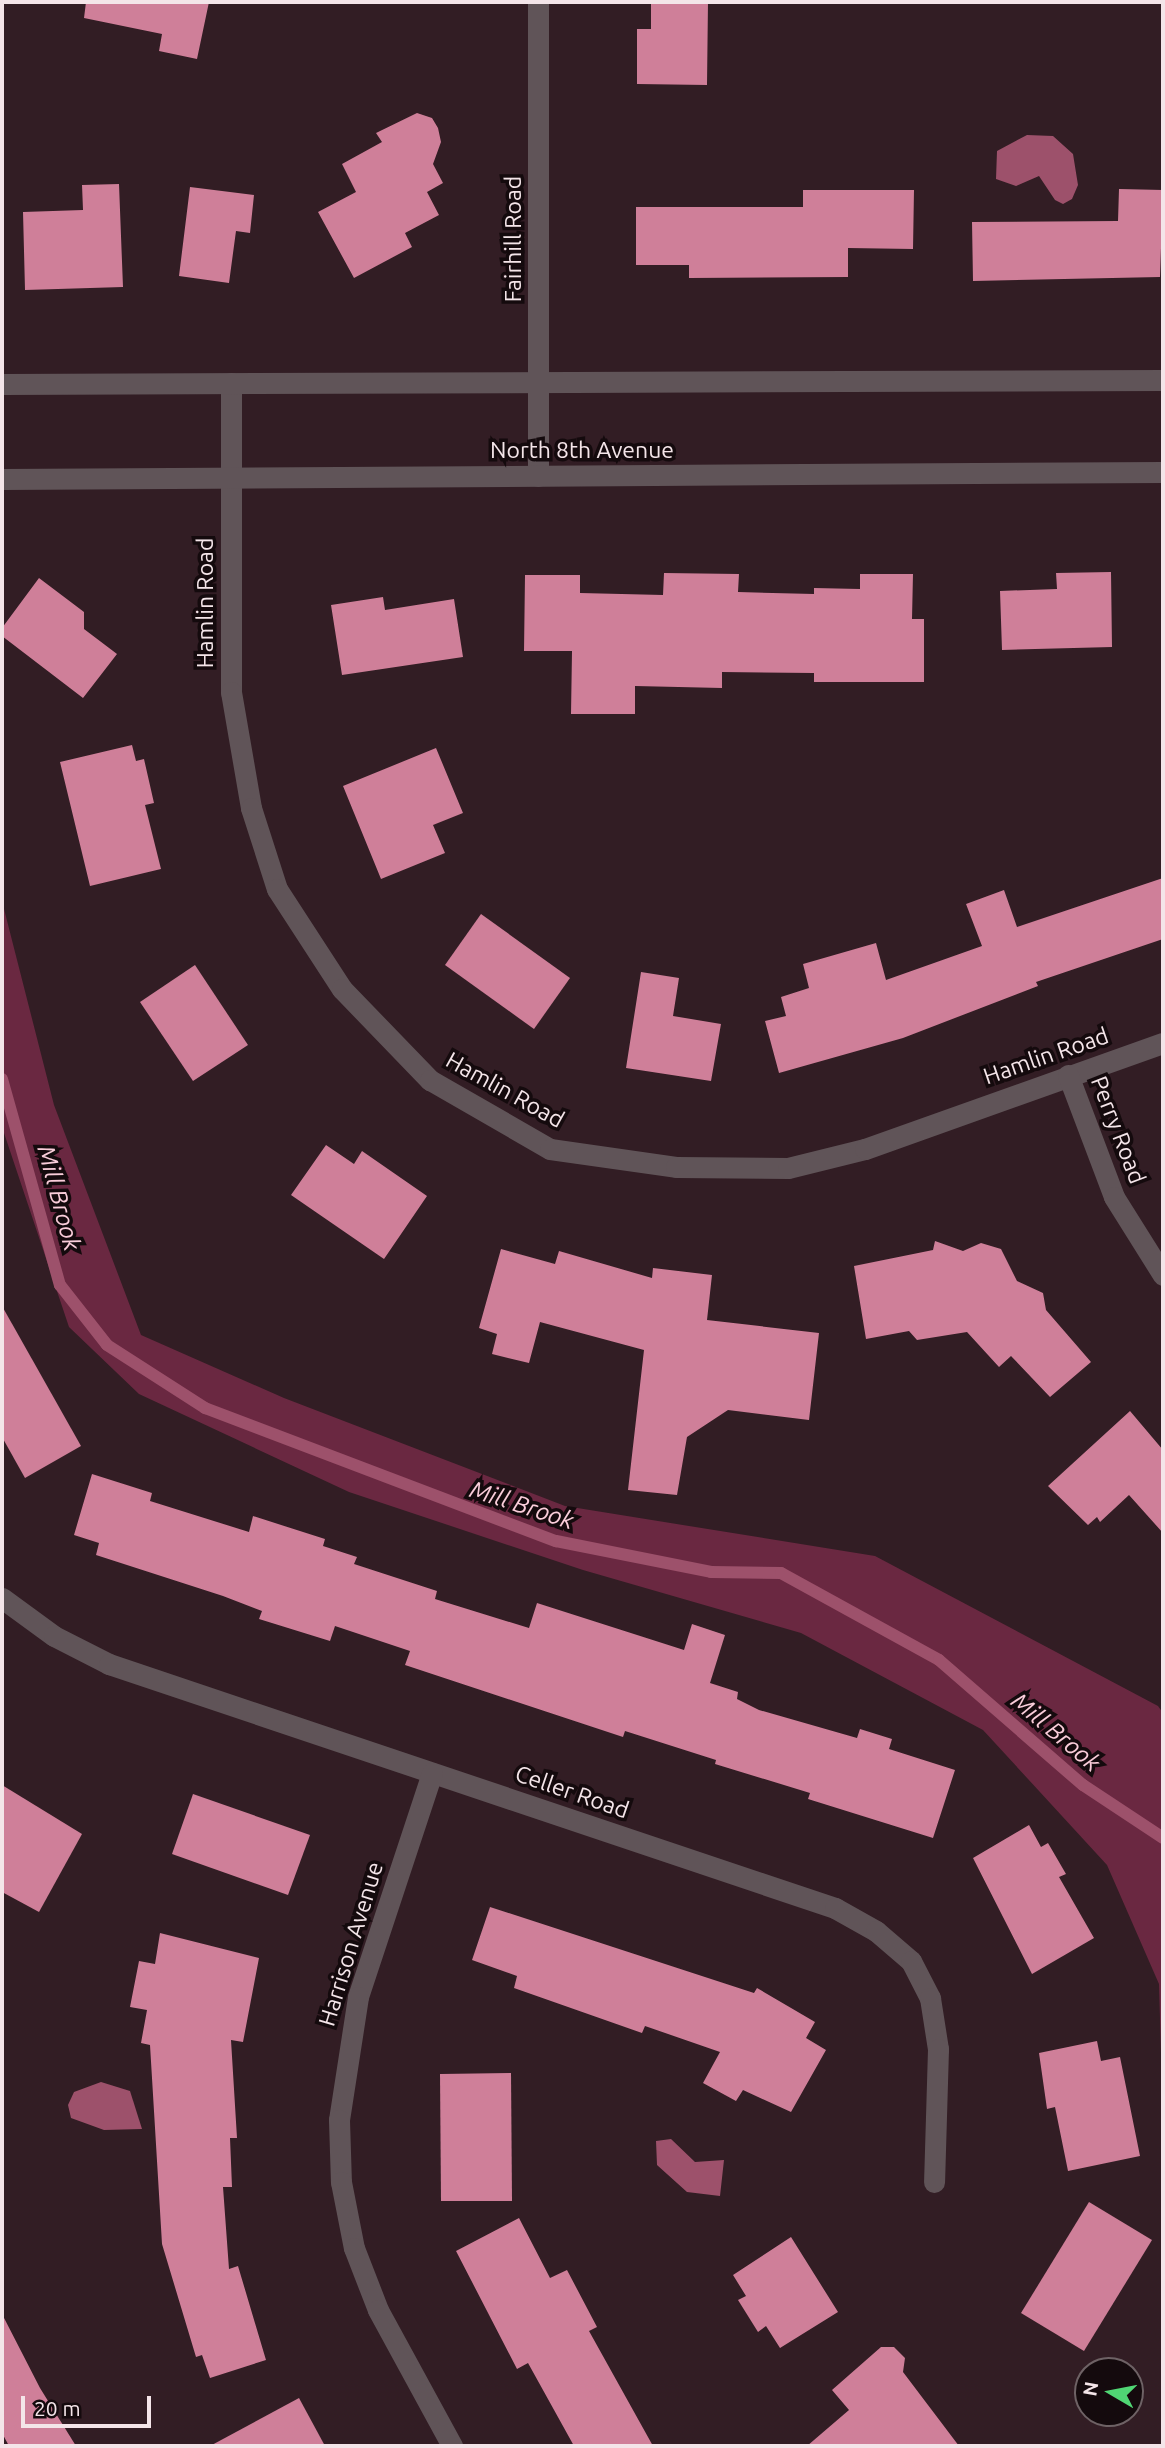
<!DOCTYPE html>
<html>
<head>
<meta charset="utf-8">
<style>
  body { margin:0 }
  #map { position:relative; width:1165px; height:2448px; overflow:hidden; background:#321d24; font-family:Ubuntu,sans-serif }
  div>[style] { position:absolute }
  .green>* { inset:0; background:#6a2841 }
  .water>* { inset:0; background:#9d516b }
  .stream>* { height:12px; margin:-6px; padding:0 6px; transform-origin:6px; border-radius:6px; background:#9d516b }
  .building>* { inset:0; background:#cf7f99 }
  .minor>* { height:21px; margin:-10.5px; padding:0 10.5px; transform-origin:10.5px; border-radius:10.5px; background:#605458 }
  span { translate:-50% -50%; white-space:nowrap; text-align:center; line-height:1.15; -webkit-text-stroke:7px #140a0d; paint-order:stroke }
  .street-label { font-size:23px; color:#f4e5e9 }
  .water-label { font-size:24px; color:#facdda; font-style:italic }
  .frame { position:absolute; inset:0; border:4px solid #f4e5e9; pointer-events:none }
  .north { position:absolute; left:1074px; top:2357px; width:70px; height:70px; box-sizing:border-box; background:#140a0d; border:2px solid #6e6265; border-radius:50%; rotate:280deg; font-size:19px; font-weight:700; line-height:28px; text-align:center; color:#f4e5e9 }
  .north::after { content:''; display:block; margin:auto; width:24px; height:32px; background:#50d674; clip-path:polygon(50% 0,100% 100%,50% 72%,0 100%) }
  .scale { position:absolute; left:21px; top:2396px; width:130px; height:32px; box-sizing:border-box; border:4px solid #f4e5e9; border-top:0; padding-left:9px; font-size:21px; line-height:24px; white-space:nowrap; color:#f4e5e9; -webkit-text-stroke:5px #140a0d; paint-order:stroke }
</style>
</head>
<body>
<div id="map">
  <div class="green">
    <div style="clip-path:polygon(2px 901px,54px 1105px,141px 1335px,284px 1398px,565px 1506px,875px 1556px,1158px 1706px,1163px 1713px,1163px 2123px,1159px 1984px,1107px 1865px,983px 1730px,801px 1633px,583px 1570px,349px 1492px,139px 1394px,69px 1327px,2px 1127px)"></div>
  </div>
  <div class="water">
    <div style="clip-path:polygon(1027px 135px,1053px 136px,1073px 154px,1078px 185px,1072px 199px,1063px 204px,1055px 200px,1039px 176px,1016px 186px,996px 179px,997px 151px)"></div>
    <div style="clip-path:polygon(101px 2082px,130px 2091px,142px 2129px,104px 2130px,71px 2118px,68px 2105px,74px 2092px)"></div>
    <div style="clip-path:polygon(671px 2139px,695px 2162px,724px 2160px,720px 2196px,687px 2192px,657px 2165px,656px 2141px)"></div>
  </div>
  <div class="stream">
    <div style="left:2px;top:1079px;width:214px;rotate:74.3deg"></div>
    <div style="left:60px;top:1285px;width:76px;rotate:51.9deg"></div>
    <div style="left:107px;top:1345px;width:117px;rotate:32.7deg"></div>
    <div style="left:205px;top:1408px;width:375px;rotate:20.8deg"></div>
    <div style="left:556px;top:1541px;width:158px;rotate:11.3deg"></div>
    <div style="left:711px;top:1572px;width:70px;rotate:0.8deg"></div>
    <div style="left:781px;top:1573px;width:180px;rotate:28.8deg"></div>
    <div style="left:939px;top:1660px;width:191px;rotate:41deg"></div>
    <div style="left:1083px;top:1785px;width:96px;rotate:33.5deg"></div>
  </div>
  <div class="building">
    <div style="clip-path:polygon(86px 2px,209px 2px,197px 59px,159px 51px,162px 34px,84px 18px)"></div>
    <div style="clip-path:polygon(651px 2px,708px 2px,707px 85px,637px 84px,637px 29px,651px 29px)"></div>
    <div style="clip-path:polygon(417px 113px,432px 118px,438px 128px,441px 142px,433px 164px,443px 183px,427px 192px,439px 215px,405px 233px,412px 247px,354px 278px,318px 212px,356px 192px,342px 164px,382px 142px,376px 133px)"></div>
    <div style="clip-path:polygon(119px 184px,123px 287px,25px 290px,23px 212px,83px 210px,82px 185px)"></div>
    <div style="clip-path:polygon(190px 187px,254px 195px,250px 233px,236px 231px,229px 283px,179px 276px)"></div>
    <div style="clip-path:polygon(1119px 189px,1163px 190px,1160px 277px,973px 281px,972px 222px,1118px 221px)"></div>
    <div style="clip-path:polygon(803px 190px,914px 190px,913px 249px,848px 248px,848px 277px,689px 278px,689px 265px,636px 265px,636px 207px,803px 207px)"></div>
    <div style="clip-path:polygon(1111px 572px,1112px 647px,1002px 650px,1000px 591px,1057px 589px,1056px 573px)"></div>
    <div style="clip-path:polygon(664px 573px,739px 574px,738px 592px,814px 594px,814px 588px,860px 589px,860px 574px,913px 574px,912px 619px,924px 619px,924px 682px,814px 682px,814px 673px,722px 672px,722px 688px,635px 686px,635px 714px,571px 714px,572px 651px,524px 651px,525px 575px,580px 575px,580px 593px,663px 595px)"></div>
    <div style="clip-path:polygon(39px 578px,84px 612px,84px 629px,117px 654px,83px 698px,2px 636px,2px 628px)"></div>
    <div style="clip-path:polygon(383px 597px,385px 610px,454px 599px,463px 657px,342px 675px,331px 605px)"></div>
    <div style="clip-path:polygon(132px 745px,136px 761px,144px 759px,154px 803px,145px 805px,161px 869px,90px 886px,60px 762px)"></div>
    <div style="clip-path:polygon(436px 748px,463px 813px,433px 825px,445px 853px,381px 879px,343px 786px)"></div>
    <div style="clip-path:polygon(1163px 878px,1163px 939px,1036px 982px,1038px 986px,903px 1038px,779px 1073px,765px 1021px,786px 1016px,781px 997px,809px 988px,803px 964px,876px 943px,886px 980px,982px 946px,966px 904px,1004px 890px,1017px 927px)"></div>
    <div style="clip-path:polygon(481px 914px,570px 978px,534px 1029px,445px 965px)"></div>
    <div style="clip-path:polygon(195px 965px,248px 1045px,193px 1081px,140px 1002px)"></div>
    <div style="clip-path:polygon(641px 972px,679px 978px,673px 1016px,721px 1024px,711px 1081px,626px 1068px)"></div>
    <div style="clip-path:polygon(326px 1145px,354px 1164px,362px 1151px,427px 1196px,384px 1259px,291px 1195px)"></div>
    <div style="clip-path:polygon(935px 1241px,963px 1251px,981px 1243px,1001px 1249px,1017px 1281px,1043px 1293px,1046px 1310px,1091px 1362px,1050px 1397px,1011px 1356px,999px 1367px,967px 1332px,917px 1340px,909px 1331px,866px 1339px,854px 1266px,933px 1250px)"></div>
    <div style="clip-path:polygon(501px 1249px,555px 1264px,559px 1251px,652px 1278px,653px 1268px,712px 1275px,707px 1320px,819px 1333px,809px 1420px,728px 1410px,687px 1437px,677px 1495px,628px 1490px,644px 1350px,540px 1322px,529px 1363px,492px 1354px,497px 1334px,479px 1328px)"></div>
    <div style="clip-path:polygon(2px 1306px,81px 1446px,25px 1478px,2px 1437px)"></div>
    <div style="clip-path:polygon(1130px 1411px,1163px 1450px,1163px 1533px,1129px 1495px,1100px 1522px,1097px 1517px,1088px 1525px,1048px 1486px)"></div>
    <div style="clip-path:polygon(92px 1474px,152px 1493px,150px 1501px,249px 1532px,253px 1516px,325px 1539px,323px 1546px,357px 1557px,354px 1564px,437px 1591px,435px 1599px,529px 1628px,537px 1603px,684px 1650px,692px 1624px,725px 1635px,710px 1683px,738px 1692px,737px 1699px,759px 1710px,857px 1738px,860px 1729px,892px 1739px,889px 1749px,955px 1770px,933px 1838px,808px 1799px,810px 1793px,715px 1764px,716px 1760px,625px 1731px,623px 1737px,405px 1665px,410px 1651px,335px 1626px,330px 1641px,259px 1619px,262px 1611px,223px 1596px,96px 1555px,99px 1543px,74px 1535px)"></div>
    <div style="clip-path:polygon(2px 1785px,82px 1834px,39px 1912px,2px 1892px)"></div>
    <div style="clip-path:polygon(193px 1794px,310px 1835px,288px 1895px,172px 1854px)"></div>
    <div style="clip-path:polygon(1029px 1825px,1041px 1847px,1048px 1843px,1066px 1874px,1059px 1877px,1094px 1938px,1032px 1974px,973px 1858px)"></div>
    <div style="clip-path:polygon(490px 1907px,754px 1993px,757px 1988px,815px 2022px,806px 2038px,826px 2050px,791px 2112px,743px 2090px,736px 2101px,703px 2083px,720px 2052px,645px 2026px,642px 2033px,514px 1988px,517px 1976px,472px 1960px)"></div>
    <div style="clip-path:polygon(160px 1933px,259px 1958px,243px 2042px,231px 2040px,237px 2138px,230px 2138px,232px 2187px,223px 2187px,229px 2269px,238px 2266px,266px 2360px,210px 2378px,202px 2355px,196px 2357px,162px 2244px,150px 2045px,141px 2043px,147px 2010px,130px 2007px,139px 1961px,155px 1964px)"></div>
    <div style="clip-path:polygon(1097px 2041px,1101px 2061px,1120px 2057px,1140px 2156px,1068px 2171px,1055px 2107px,1047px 2109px,1039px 2053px)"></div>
    <div style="clip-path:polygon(511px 2073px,512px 2201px,441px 2201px,440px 2074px)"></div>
    <div style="clip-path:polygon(1089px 2202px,1152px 2240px,1084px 2351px,1021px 2313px)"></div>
    <div style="clip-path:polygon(519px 2218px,550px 2278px,567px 2270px,597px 2327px,589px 2331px,653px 2446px,574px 2446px,528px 2363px,517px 2369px,456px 2251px)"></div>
    <div style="clip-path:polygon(791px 2237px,838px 2312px,780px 2348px,766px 2326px,758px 2332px,738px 2300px,746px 2296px,733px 2275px)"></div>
    <div style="clip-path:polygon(2px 2314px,40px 2388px,76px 2446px,9px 2446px,2px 2433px)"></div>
    <div style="clip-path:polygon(881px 2347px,894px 2347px,905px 2358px,903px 2372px,959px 2446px,807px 2446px,849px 2410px,832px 2390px)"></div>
    <div style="clip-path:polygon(299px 2398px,325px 2446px,210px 2446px)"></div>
  </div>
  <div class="minor">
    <div style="left:231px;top:383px;width:309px;rotate:90deg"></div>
    <div style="left:231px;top:692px;width:118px;rotate:80.2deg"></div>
    <div style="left:251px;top:808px;width:85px;rotate:72.2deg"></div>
    <div style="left:277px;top:889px;width:119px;rotate:57deg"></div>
    <div style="left:342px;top:989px;width:127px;rotate:46deg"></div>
    <div style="left:430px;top:1080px;width:138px;rotate:29.9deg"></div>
    <div style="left:550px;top:1149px;width:127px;rotate:8.1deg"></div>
    <div style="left:676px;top:1167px;width:112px;rotate:0.5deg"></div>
    <div style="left:788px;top:1168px;width:79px;rotate:-13.9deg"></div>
    <div style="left:865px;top:1149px;width:316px;rotate:-19.6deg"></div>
    <div style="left:2px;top:384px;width:1161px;rotate:-0.2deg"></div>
    <div style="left:538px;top:476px;width:474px;rotate:-90deg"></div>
    <div style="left:2px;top:479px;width:1161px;rotate:-0.35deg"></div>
    <div style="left:1068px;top:1075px;width:130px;rotate:69.3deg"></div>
    <div style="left:1114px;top:1197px;width:92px;rotate:57.9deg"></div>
    <div style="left:2px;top:1598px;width:64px;rotate:36.2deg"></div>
    <div style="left:54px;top:1636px;width:62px;rotate:27deg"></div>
    <div style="left:109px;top:1664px;width:766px;rotate:18.58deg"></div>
    <div style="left:835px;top:1908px;width:47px;rotate:29.3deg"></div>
    <div style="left:876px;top:1931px;width:46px;rotate:40.6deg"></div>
    <div style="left:911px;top:1961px;width:42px;rotate:62.8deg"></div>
    <div style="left:930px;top:1998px;width:52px;rotate:81.1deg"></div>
    <div style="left:938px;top:2049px;width:133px;rotate:91.7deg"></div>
    <div style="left:432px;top:1773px;width:236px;rotate:108.3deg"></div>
    <div style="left:358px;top:1997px;width:124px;rotate:98.8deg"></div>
    <div style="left:339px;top:2120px;width:62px;rotate:88.2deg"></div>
    <div style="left:341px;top:2182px;width:67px;rotate:78.9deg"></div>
    <div style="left:354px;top:2248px;width:66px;rotate:68.8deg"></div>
    <div style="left:378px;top:2310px;width:155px;rotate:61.4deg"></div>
  </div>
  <div class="street-label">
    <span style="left:513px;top:239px;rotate:-90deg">Fairhill Road</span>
    <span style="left:582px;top:450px">North 8th Avenue</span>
    <span style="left:205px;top:603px;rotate:-90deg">Hamlin Road</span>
    <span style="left:1046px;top:1056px;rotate:-19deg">Hamlin Road</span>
    <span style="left:505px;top:1090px;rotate:29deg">Hamlin Road</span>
    <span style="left:1118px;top:1130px;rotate:69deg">Perry Road</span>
    <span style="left:572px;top:1792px;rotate:19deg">Celler Road</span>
    <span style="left:351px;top:1944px;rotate:-73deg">Harrison Avenue</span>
  </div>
  <div class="water-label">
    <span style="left:59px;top:1198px;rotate:75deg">Mill Brook</span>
    <span style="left:522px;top:1505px;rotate:18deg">Mill Brook</span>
    <span style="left:1056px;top:1732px;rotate:40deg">Mill Brook</span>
  </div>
  <div class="frame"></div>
  <div class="north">N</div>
  <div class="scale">20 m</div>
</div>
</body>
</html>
